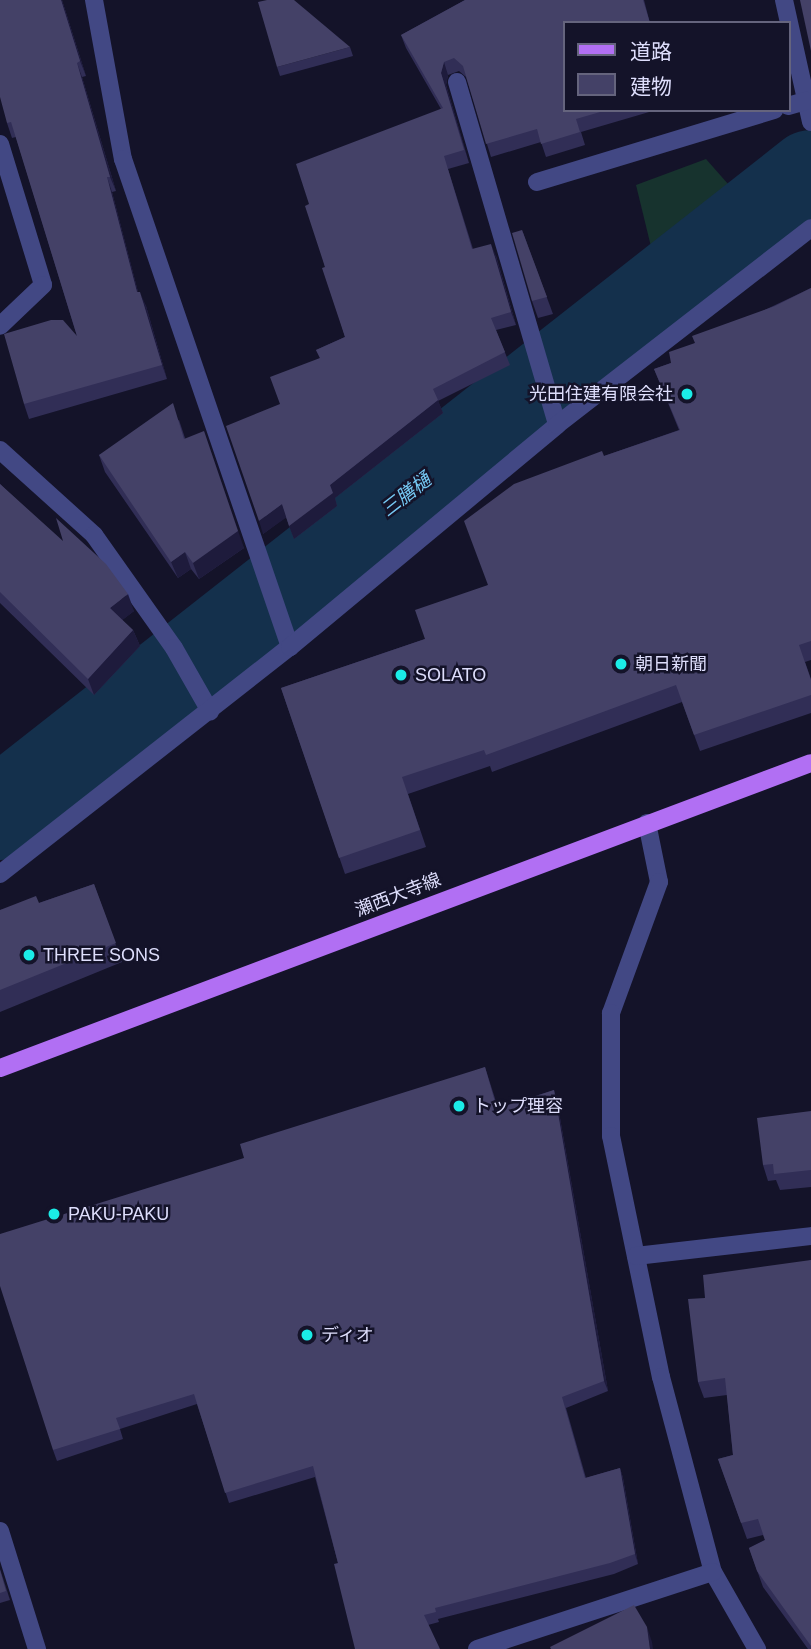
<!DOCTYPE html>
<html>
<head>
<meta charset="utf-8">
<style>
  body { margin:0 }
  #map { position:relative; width:811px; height:1649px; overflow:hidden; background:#141329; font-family:Helvetica,"Noto Sans JP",sans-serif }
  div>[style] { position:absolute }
  .green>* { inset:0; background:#17332e }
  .river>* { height:93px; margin:-46.5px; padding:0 46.5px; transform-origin:46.5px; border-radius:46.5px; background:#14304c }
  .minor>* { height:18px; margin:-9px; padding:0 9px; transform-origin:9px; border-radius:9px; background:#424884 }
  .major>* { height:18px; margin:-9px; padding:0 9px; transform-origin:9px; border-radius:9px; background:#b16ff3 }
  .wall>* { inset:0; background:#312e56 }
  .shaded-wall>* { inset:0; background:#1e1b3c }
  .building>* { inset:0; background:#444167 }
  .dots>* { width:19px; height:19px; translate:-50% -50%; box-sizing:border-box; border:4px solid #141329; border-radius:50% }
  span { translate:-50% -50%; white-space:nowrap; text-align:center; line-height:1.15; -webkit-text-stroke:5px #141329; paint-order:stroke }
  .poi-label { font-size:18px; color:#dedefc }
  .right { translate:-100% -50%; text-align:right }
  .left { translate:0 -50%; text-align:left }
  .street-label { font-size:18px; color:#dedefc }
  .water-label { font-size:19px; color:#75c8f3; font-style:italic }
  .legend { position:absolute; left:563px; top:21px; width:228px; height:91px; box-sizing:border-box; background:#141329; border:2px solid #65647d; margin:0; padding:9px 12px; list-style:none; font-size:21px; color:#dedefc }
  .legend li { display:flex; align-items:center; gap:14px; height:35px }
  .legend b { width:35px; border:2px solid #65647d }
</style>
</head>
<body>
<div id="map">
  <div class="green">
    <div style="clip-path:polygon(706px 159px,736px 193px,654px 259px,636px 185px)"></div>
  </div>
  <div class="river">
    <div style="left:0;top:813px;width:1031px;rotate:-38.15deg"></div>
  </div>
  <div class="minor">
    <div style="left:94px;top:0;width:162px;rotate:79.7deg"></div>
    <div style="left:123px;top:159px;width:516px;rotate:71.11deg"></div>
    <div style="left:784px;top:0;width:125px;rotate:77.5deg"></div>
    <div style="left:457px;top:82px;width:357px;rotate:73.7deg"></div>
    <div style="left:788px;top:106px;width:19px;rotate:-16deg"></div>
    <div style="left:0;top:144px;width:147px;rotate:73deg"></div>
    <div style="left:43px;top:285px;width:59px;rotate:136.4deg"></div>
    <div style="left:537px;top:182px;width:248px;rotate:-16.9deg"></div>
    <div style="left:0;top:450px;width:127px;rotate:42.1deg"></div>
    <div style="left:94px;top:535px;width:138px;rotate:54.7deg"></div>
    <div style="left:174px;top:648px;width:73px;rotate:60.3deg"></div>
    <div style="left:647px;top:823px;width:60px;rotate:78.5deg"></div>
    <div style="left:659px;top:882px;width:140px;rotate:110.1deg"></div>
    <div style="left:611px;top:1013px;width:123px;rotate:90deg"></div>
    <div style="left:611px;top:1136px;width:246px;rotate:78.3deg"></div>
    <div style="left:661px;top:1377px;width:202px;rotate:75.1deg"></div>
    <div style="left:713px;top:1572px;width:89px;rotate:60.3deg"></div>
    <div style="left:0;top:874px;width:368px;rotate:-38.1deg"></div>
    <div style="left:290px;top:647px;width:347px;rotate:-39.7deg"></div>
    <div style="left:557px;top:425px;width:321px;rotate:-37.8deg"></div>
    <div style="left:636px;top:1256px;width:176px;rotate:-6.5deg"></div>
    <div style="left:0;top:1531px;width:124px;rotate:72.6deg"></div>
    <div style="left:477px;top:1649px;width:248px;rotate:-18.1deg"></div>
  </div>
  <div class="major">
    <div style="left:0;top:1068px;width:866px;rotate:-20.61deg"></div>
  </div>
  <div class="wall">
    <div style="clip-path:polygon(0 0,62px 0,86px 76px,82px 77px,116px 191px,112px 192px,138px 292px,146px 306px,167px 379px,29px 419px,24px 404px,77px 336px,16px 137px,12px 138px,7px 123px)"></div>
    <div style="clip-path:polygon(465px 0,644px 0,650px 23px,564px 23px,564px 110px,656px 110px,581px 132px,585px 145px,546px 157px,541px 142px,491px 157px,466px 77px,459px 71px,448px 75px,446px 85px,469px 163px,448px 169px,473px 249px,496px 256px,516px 325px,496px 330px,510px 365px,438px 401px,443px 413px,335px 498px,337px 506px,294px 539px,286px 517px,263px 534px,280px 404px,320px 358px,316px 350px,345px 337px,325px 267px,309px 204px,441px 109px,406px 48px,401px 35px)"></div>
    <div style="clip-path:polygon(350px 47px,353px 56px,280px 76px,277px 67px)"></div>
    <div style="clip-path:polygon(522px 230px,553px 314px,538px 318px,532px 301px)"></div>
    <div style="clip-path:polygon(811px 288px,811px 660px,805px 662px,811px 679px,811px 713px,700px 751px,682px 702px,492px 772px,490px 766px,408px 794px,426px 847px,345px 874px,281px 688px,425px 639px,488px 585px,604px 456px,679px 430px,654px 369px,671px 363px,695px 343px)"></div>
    <div style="clip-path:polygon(179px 420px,185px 438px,244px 548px,199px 579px,191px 569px,178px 578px,105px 472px,99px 455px)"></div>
    <div style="clip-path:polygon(0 484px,134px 611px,122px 620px,133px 630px,140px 646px,94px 695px,0 603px)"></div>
    <div style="clip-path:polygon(94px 884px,122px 962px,0 1012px,0 910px,39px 903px)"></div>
    <div style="clip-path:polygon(485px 1067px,498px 1108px,554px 1090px,557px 1101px,608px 1391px,566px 1408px,586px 1478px,620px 1468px,623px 1478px,638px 1564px,614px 1574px,438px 1619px,439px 1622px,428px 1625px,338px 1563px,315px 1477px,229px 1503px,197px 1404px,120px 1429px,123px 1439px,57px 1461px,53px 1450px,244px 1158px)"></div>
    <div style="clip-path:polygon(811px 1111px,811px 1187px,780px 1190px,776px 1180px,768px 1181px,763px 1165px)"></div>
    <div style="clip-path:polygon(811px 1260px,811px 1649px,808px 1649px,763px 1587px,749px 1548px,765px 1540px,763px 1535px,747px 1539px,718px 1459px,733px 1455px,727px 1395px,704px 1398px,698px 1382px,705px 1298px)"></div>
    <div style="clip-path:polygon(0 1569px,10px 1600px,0 1603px)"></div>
  </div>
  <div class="shaded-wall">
    <div style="clip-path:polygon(61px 0,62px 0,86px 76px,80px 61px)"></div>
    <div style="clip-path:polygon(444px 62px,448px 75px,446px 85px,469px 163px,441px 73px)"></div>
    <div style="clip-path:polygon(77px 63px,82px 77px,116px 191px,110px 177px)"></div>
    <div style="clip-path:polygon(107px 177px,112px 192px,142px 307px,137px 292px)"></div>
    <div style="clip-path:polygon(491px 244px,496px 256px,516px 325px,511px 312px)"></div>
    <div style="clip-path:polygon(140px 292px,146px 306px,167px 379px,162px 365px)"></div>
    <div style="clip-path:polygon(438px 400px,443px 413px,335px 498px,337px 506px,294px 539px,289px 526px,330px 485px)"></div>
    <div style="clip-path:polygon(204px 431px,244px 548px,199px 579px,193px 563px)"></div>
    <div style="clip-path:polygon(282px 504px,287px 517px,263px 534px,259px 521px)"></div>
    <div style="clip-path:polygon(185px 552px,191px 569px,178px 578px,171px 562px)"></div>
    <div style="clip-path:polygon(128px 594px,134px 611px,116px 625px,110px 608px)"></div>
    <div style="clip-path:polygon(133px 630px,140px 646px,94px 695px,88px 679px)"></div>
    <div style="clip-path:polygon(554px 1090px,557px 1101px,608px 1391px,604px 1381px)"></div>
    <div style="clip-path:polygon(620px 1468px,623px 1478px,638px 1564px,635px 1554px)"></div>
    <div style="clip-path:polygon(647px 1627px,652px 1642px,653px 1649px,650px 1649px)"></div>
  </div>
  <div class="building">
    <div style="clip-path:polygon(0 0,61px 0,80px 61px,77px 63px,110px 177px,107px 177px,137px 292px,140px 292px,162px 365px,24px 404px,4px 334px,51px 320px,63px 320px,77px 336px,11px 122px,7px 123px,0 97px)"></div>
    <div style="clip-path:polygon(267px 0,294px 0,350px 47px,277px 67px,258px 2px)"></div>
    <div style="clip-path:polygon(465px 0,643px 0,650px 23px,564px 23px,564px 110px,607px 110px,576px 119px,580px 132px,541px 144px,537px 129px,486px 144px,463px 66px,454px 58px,444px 62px,441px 73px,464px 150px,444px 156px,472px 249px,491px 244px,511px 312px,491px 318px,505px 352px,433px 389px,438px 400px,330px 485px,333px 493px,289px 526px,282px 504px,259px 521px,226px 426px,280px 404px,270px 377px,320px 358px,316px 350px,345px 337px,322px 268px,325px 267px,305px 206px,309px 204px,296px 164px,443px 108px,401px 35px)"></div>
    <div style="clip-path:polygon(800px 0,811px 0,811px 51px)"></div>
    <div style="clip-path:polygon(522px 230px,547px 297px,532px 301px,512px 233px)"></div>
    <div style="clip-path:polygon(811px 288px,811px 641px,799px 645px,811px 680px,811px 695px,694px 735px,676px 685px,486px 755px,484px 750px,402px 777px,420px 830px,339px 858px,281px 688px,425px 639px,415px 610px,488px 585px,464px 521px,514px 484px,602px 451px,604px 456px,680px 430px,654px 369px,671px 363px,669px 352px,695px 343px,692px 336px,775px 306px)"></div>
    <div style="clip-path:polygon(173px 403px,184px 439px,204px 431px,238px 531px,193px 563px,185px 552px,171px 562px,99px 455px)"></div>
    <div style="clip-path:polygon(0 484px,63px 541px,56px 518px,106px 564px,128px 594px,110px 608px,133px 630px,88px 679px,0 592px)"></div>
    <div style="clip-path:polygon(94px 884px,116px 943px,0 990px,0 910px,36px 896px,39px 903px)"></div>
    <div style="clip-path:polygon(485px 1067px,497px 1109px,554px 1090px,604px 1381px,562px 1397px,585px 1478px,620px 1468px,635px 1554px,610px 1563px,435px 1608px,436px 1612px,424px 1615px,440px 1649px,355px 1649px,334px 1564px,338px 1563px,313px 1466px,225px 1493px,194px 1394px,116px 1418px,120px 1429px,53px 1450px,0 1286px,0 1234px,244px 1158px,240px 1144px)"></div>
    <div style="clip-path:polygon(811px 1111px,811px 1170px,774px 1174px,773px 1164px,763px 1165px,757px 1118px)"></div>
    <div style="clip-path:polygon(811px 1260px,811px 1646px,757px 1571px,749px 1548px,765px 1540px,758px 1519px,741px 1523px,718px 1459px,733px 1455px,725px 1378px,698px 1382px,688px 1299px,705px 1298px,703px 1275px)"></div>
    <div style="clip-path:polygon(0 1570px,6px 1591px,0 1593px)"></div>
    <div style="clip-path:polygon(634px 1605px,647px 1627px,650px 1649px,551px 1649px,550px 1647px)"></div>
  </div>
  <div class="dots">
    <div style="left:687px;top:394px;background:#1bebe7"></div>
    <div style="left:621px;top:664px;background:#1bebe7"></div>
    <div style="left:401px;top:675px;background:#1bebe7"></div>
    <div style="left:29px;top:955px;background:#1bebe7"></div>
    <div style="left:459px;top:1106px;background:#1bebe7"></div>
    <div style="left:54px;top:1214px;background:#1bebe7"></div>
    <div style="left:307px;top:1335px;background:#1bebe7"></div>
  </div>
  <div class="poi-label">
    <span class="right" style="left:673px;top:394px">光田住建有限会社</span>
    <span class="left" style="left:635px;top:664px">朝日新聞</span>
    <span class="left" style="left:415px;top:675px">SOLATO</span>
    <span class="left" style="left:43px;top:955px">THREE SONS</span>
    <span class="left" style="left:473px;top:1106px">トップ理容</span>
    <span class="left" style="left:68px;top:1214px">PAKU-PAKU</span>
    <span class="left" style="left:321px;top:1335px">ディオ</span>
  </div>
  <div class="street-label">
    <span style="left:398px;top:895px;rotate:-21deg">瀬西大寺線</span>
  </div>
  <div class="water-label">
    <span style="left:406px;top:495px;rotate:-38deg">三膳樋</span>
  </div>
  <ul class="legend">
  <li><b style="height:9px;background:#b16ff3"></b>道路</li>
  <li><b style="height:19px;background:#444167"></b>建物</li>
  </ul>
</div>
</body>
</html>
